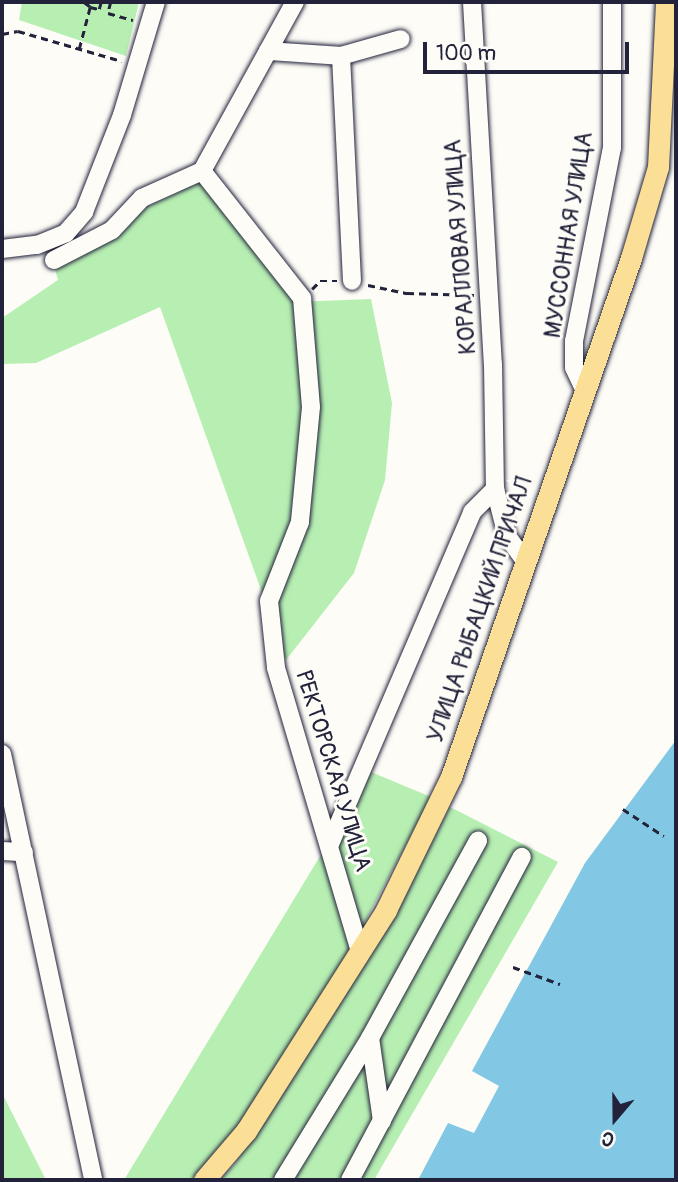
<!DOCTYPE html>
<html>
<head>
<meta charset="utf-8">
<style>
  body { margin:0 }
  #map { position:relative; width:678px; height:1182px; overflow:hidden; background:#fdfcf7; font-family:Pangolin,sans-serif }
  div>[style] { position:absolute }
  .green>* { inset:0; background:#b7efb3 }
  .water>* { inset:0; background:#82c7e3 }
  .path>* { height:2.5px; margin-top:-1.25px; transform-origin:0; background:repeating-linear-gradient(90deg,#22223b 0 7px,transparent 0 12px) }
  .roads { filter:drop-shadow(0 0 2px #22223b) drop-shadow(0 0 2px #22223b) }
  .minor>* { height:18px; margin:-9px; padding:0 9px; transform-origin:9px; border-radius:9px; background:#fdfcf7 }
  .major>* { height:21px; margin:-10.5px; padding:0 10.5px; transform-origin:10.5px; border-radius:10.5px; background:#fbdf96 }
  span { translate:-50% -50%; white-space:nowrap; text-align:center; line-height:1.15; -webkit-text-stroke:6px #fdfcf7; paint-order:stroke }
  .street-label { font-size:23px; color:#22223b }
  .frame { position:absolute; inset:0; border:4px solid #22223b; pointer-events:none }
  .north { position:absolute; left:580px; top:1084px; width:70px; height:70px; -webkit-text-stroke:5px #fdfcf7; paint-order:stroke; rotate:200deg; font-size:19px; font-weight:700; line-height:28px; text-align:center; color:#22223b }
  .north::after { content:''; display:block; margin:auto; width:24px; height:32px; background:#22223b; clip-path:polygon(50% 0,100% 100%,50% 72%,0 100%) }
  .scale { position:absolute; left:423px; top:42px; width:206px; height:32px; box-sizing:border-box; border:4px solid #22223b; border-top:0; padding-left:9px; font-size:21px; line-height:24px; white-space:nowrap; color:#22223b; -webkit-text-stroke:5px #fdfcf7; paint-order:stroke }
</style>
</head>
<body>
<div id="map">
  <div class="green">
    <div style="clip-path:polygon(22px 2px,139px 2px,126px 56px,19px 20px)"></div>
    <div style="clip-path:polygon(194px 179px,208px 181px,294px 302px,371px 299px,392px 403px,385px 480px,354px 573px,286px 660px,160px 307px,36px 363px,2px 364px,2px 318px,58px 280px,50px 252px,181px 191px)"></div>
    <div style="clip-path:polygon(371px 772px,431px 797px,348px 954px,229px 1146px,192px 1180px,124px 1180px)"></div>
    <div style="clip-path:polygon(450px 807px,558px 862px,374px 1180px,220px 1180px,235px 1164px,391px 922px)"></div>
    <div style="clip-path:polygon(2px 1093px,46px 1180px,2px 1180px)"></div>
  </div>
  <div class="water">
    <div style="clip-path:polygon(676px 740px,676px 1180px,418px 1180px,448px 1123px,474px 1133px,499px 1086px,472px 1071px,585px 863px)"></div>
  </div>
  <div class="path">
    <div style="left:59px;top:2px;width:5px"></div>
    <div style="left:111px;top:2px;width:11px;rotate:105deg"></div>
    <div style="left:108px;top:13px;width:26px;rotate:16deg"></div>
    <div style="left:90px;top:7px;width:9px;rotate:13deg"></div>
    <div style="left:99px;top:9px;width:7px;rotate:-74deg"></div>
    <div style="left:2px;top:34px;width:16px;rotate:-11deg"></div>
    <div style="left:18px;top:31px;width:108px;rotate:16.1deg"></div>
    <div style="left:79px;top:49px;width:43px;rotate:-75.3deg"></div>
    <div style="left:90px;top:7px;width:9px;rotate:-144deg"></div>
    <div style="left:368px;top:285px;width:40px;rotate:12deg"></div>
    <div style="left:407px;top:293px;width:68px;rotate:1.7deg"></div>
    <div style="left:312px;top:289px;width:11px;rotate:-45deg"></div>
    <div style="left:320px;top:281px;width:17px"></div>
    <div style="left:623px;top:809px;width:49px;rotate:33.4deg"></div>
    <div style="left:513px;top:967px;width:50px;rotate:19.9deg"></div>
  </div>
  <div class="roads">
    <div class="minor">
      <div style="left:472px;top:2px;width:363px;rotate:86.7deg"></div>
      <div style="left:493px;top:364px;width:125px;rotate:89.1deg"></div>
      <div style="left:495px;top:489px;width:49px;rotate:75.7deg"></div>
      <div style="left:507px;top:536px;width:29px;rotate:54deg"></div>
      <div style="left:268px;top:51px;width:73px;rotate:3.9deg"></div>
      <div style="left:341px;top:56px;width:225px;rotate:87.2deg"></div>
      <div style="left:341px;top:56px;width:62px;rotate:-15.8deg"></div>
      <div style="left:202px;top:171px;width:162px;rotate:51.8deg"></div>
      <div style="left:302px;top:298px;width:109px;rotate:85.3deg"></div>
      <div style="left:311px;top:407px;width:116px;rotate:95.5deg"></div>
      <div style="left:300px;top:522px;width:85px;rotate:111.4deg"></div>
      <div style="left:269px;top:601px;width:67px;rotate:84deg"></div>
      <div style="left:276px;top:668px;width:296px;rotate:73.5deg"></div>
      <div style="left:2px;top:249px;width:35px;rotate:-7deg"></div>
      <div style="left:37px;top:245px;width:31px;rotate:-22deg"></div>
      <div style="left:66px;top:233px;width:28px;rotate:-49deg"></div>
      <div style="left:84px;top:212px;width:104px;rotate:-68.6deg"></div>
      <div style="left:122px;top:115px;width:118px;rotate:-73.3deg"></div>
      <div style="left:54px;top:260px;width:65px;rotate:-27.3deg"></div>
      <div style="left:112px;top:230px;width:44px;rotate:-46.8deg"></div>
      <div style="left:142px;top:198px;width:66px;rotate:-24.2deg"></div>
      <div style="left:202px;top:171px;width:193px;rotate:-61.2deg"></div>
      <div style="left:584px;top:389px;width:23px;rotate:-115deg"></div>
      <div style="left:574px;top:368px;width:27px;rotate:-90deg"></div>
      <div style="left:574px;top:341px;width:197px;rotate:-78.9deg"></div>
      <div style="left:612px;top:148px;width:146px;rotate:-90deg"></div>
      <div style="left:2px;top:754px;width:436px;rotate:77.9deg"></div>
      <div style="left:330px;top:844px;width:361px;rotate:-66.8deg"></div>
      <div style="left:472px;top:512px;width:33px;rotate:-45deg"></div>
      <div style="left:2px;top:851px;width:22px;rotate:3deg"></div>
      <div style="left:382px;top:1121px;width:84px;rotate:-98.2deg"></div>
      <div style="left:370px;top:1038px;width:225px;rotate:-61.3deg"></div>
      <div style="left:283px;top:1180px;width:167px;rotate:-58.5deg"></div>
      <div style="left:350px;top:1180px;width:366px;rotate:-62deg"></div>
    </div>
    <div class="major">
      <div style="left:204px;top:1180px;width:65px;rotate:-49.4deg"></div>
      <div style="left:246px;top:1131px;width:262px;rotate:-57.6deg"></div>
      <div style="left:386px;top:910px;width:148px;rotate:-64deg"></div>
      <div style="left:451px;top:777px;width:549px;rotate:-70.87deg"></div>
      <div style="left:631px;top:258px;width:95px;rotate:-73.5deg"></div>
      <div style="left:658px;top:167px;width:165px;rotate:-87.2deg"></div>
    </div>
  </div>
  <div class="street-label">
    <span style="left:569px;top:235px;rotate:-81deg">МУССОННАЯ УЛИЦА</span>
    <span style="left:461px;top:247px;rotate:-94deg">КОРАЛЛОВАЯ УЛИЦА</span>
    <span style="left:480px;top:610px;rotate:-71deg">УЛИЦА РЫБАЦКИЙ ПРИЧАЛ</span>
    <span style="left:333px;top:771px;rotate:73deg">РЕКТОРСКАЯ УЛИЦА</span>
  </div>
  <div class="frame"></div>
  <div class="north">С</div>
  <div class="scale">100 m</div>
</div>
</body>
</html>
